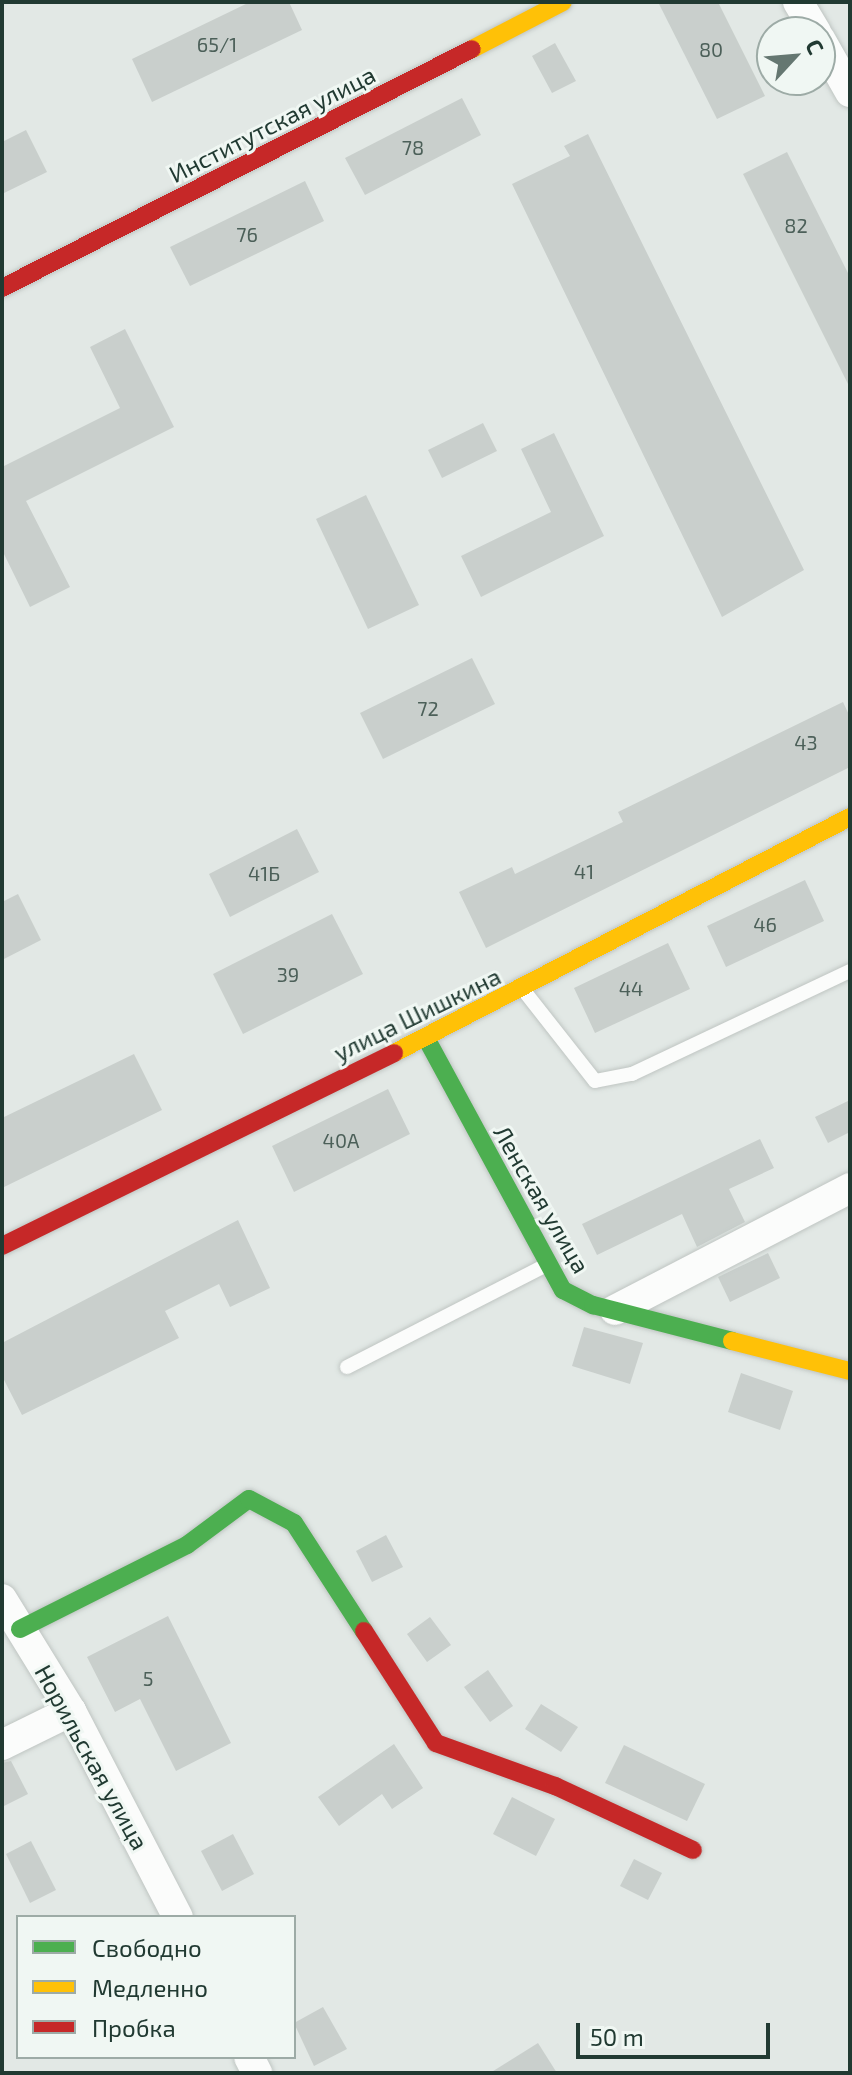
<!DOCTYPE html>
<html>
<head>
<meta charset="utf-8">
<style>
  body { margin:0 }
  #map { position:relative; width:852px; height:2075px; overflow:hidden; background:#e2e8e5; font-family:"Exo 2",sans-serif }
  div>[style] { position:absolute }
  .building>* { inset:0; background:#c9cfcc }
  .roads { filter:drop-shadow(0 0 2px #bfc5c2) drop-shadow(0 0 2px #bfc5c2) }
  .lane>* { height:14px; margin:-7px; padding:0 7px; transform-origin:7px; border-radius:7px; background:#fbfcfb }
  .street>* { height:30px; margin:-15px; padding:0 15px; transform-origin:15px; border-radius:15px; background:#fbfcfb }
  .fast>* { height:18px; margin:-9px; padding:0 9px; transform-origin:9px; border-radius:9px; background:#4caf50 }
  .slow>* { height:18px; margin:-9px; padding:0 9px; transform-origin:9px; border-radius:9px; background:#ffc107 }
  .jam>* { height:18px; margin:-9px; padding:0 9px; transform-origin:9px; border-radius:9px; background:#c62828 }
  span { translate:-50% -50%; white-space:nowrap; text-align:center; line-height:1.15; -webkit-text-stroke:6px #f0f7f3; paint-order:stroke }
  .number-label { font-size:20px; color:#4c6059 }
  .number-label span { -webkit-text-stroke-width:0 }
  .street-label { font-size:24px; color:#213a32 }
  .frame { position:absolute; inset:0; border:4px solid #213a32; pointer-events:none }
  .legend { position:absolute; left:16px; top:1915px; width:280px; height:144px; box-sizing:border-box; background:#f0f7f3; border:2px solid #9daba6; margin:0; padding:10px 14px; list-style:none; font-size:24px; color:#213a32 }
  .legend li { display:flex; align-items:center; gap:16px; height:40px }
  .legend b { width:40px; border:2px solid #9daba6 }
  .north { position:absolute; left:756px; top:16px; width:80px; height:80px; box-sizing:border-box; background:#f0f7f3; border:2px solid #9daba6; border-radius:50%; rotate:64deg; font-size:22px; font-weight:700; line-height:32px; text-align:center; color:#213a32 }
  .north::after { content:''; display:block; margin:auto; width:28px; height:36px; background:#657771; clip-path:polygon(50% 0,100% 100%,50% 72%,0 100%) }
  .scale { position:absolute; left:576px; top:2023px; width:194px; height:36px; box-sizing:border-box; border:4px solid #213a32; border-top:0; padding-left:10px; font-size:24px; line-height:28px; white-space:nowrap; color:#213a32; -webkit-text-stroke:6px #f0f7f3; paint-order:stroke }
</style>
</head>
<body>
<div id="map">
  <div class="building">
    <div style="clip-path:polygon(250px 2px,289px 2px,302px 30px,152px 102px,132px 59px)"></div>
    <div style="clip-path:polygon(658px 2px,718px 2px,765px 96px,717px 119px)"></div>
    <div style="clip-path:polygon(555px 43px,576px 81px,552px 93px,532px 56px)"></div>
    <div style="clip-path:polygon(462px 98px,481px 135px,365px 195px,345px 158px)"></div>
    <div style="clip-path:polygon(26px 130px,47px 172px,2px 194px,2px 142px)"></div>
    <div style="clip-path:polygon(588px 134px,804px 570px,722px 617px,512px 184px,570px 156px,564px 146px)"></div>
    <div style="clip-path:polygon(787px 152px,850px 277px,850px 388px,743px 174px)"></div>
    <div style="clip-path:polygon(305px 181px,324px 221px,190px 286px,170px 247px)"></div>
    <div style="clip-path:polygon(125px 329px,174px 427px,26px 501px,70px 587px,30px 607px,2px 550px,2px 467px,120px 408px,90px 347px)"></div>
    <div style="clip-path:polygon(483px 423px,497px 451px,442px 478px,428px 450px)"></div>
    <div style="clip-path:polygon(554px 433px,604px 536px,481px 597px,461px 556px,551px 512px,521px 449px)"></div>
    <div style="clip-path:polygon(366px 495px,419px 605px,368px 629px,316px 519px)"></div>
    <div style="clip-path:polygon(472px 658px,495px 704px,383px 759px,360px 713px)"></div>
    <div style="clip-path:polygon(843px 702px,850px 717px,850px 767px,486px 948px,459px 892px,512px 867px,515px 874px,623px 822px,618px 812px)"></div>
    <div style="clip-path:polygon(297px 829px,319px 872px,230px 917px,209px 874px)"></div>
    <div style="clip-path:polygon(805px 880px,824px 921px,726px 967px,707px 926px)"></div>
    <div style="clip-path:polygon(18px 894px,41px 940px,2px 960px,2px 902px)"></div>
    <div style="clip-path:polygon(332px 914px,363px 974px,243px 1034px,213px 974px)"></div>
    <div style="clip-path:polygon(668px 943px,690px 989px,595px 1033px,574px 988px)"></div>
    <div style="clip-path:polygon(134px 1054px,162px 1110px,2px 1188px,2px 1118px)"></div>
    <div style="clip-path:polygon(388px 1089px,410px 1134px,294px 1192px,272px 1146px)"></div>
    <div style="clip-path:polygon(850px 1100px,850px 1132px,828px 1143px,815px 1117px)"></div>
    <div style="clip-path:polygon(760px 1139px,774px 1168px,729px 1189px,745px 1222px,697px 1247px,682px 1214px,597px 1255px,582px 1224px)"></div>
    <div style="clip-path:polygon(238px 1220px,270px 1288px,230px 1307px,219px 1284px,165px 1311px,179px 1338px,22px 1415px,2px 1376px,2px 1343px)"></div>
    <div style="clip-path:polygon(768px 1253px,780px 1278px,730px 1302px,718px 1277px)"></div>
    <div style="clip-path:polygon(584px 1327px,643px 1343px,630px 1384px,572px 1366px)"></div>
    <div style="clip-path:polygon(741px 1373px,793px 1391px,780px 1430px,728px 1412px)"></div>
    <div style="clip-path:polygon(386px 1535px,403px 1567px,372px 1582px,356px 1551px)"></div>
    <div style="clip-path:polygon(168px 1616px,231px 1743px,176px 1771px,140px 1699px,115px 1712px,87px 1657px)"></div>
    <div style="clip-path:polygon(430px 1617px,451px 1645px,427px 1662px,407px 1634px)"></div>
    <div style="clip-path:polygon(488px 1670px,513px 1706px,490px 1722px,464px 1687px)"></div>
    <div style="clip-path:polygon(541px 1704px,578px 1727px,561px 1752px,525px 1729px)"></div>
    <div style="clip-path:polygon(394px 1744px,423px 1788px,392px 1809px,382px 1794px,339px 1826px,318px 1797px)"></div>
    <div style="clip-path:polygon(624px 1745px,705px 1784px,687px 1821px,605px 1783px)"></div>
    <div style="clip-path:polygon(11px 1761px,28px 1794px,2px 1807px,2px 1763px)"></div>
    <div style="clip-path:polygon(512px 1797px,555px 1819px,536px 1856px,493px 1834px)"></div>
    <div style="clip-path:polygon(233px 1834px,254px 1874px,222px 1891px,201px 1851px)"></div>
    <div style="clip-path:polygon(31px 1841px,56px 1890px,30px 1903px,6px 1854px)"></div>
    <div style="clip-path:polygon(634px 1859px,662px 1873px,648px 1900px,620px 1886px)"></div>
    <div style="clip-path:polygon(323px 2007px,347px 2049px,314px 2066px,294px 2023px)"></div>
    <div style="clip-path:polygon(538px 2043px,557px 2073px,490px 2073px)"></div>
  </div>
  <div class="roads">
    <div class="lane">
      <div style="left:525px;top:992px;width:113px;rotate:51.8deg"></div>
      <div style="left:595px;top:1081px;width:38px;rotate:-11deg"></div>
      <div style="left:632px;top:1074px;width:241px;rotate:-25.3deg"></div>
      <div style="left:347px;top:1367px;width:224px;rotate:-27.1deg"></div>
    </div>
    <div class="street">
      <div style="left:798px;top:2px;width:35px;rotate:59deg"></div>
      <div style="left:820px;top:39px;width:61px;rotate:60.5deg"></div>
      <div style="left:615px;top:1310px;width:265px;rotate:-27.4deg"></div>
      <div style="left:2px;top:1599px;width:132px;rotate:58.4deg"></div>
      <div style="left:71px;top:1711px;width:232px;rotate:62.6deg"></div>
      <div style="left:2px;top:1745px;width:77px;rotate:-26.2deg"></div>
      <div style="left:249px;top:2057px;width:18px;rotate:63deg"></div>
    </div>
    <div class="fast">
      <div style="left:426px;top:1038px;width:287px;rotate:61.5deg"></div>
      <div style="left:563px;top:1290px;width:34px;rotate:27deg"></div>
      <div style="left:593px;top:1305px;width:144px;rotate:14.5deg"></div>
      <div style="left:20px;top:1629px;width:187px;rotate:-26.7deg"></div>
      <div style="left:187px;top:1545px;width:77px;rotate:-36.6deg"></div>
      <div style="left:249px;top:1499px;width:51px;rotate:28.1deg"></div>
      <div style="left:294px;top:1523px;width:129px;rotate:57.1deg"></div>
    </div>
    <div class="slow">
      <div style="left:472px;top:49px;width:102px;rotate:-27.3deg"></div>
      <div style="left:394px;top:1053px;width:513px;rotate:-27.36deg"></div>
      <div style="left:732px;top:1341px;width:122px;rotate:14.3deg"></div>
    </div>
    <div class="jam">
      <div style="left:2px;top:288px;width:527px;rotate:-26.95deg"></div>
      <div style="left:2px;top:1246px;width:437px;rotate:-26.2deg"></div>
      <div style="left:364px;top:1631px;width:133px;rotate:57.3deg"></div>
      <div style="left:436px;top:1743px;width:127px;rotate:19.9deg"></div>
      <div style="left:555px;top:1786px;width:152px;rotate:24.9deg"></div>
    </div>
  </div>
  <div class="number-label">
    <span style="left:217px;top:44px">65/1</span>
    <span style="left:711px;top:49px">80</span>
    <span style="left:413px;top:147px">78</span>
    <span style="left:796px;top:225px">82</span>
    <span style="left:247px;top:234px">76</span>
    <span style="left:428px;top:708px">72</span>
    <span style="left:806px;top:742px">43</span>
    <span style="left:584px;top:871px">41</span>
    <span style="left:264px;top:873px">41Б</span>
    <span style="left:765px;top:924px">46</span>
    <span style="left:288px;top:974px">39</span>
    <span style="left:631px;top:988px">44</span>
    <span style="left:341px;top:1140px">40А</span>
    <span style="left:148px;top:1678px">5</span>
  </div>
  <div class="street-label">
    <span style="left:272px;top:124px;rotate:-27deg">Институтская улица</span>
    <span style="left:417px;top:1014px;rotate:-26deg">улица Шишкина</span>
    <span style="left:542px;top:1199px;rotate:60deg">Ленская улица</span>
    <span style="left:92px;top:1757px;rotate:61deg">Норильская улица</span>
  </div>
  <div class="frame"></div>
  <ul class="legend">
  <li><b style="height:10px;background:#4caf50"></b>Свободно</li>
  <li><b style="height:10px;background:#ffc107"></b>Медленно</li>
  <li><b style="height:10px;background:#c62828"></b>Пробка</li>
  </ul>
  <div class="north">С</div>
  <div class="scale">50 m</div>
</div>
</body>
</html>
